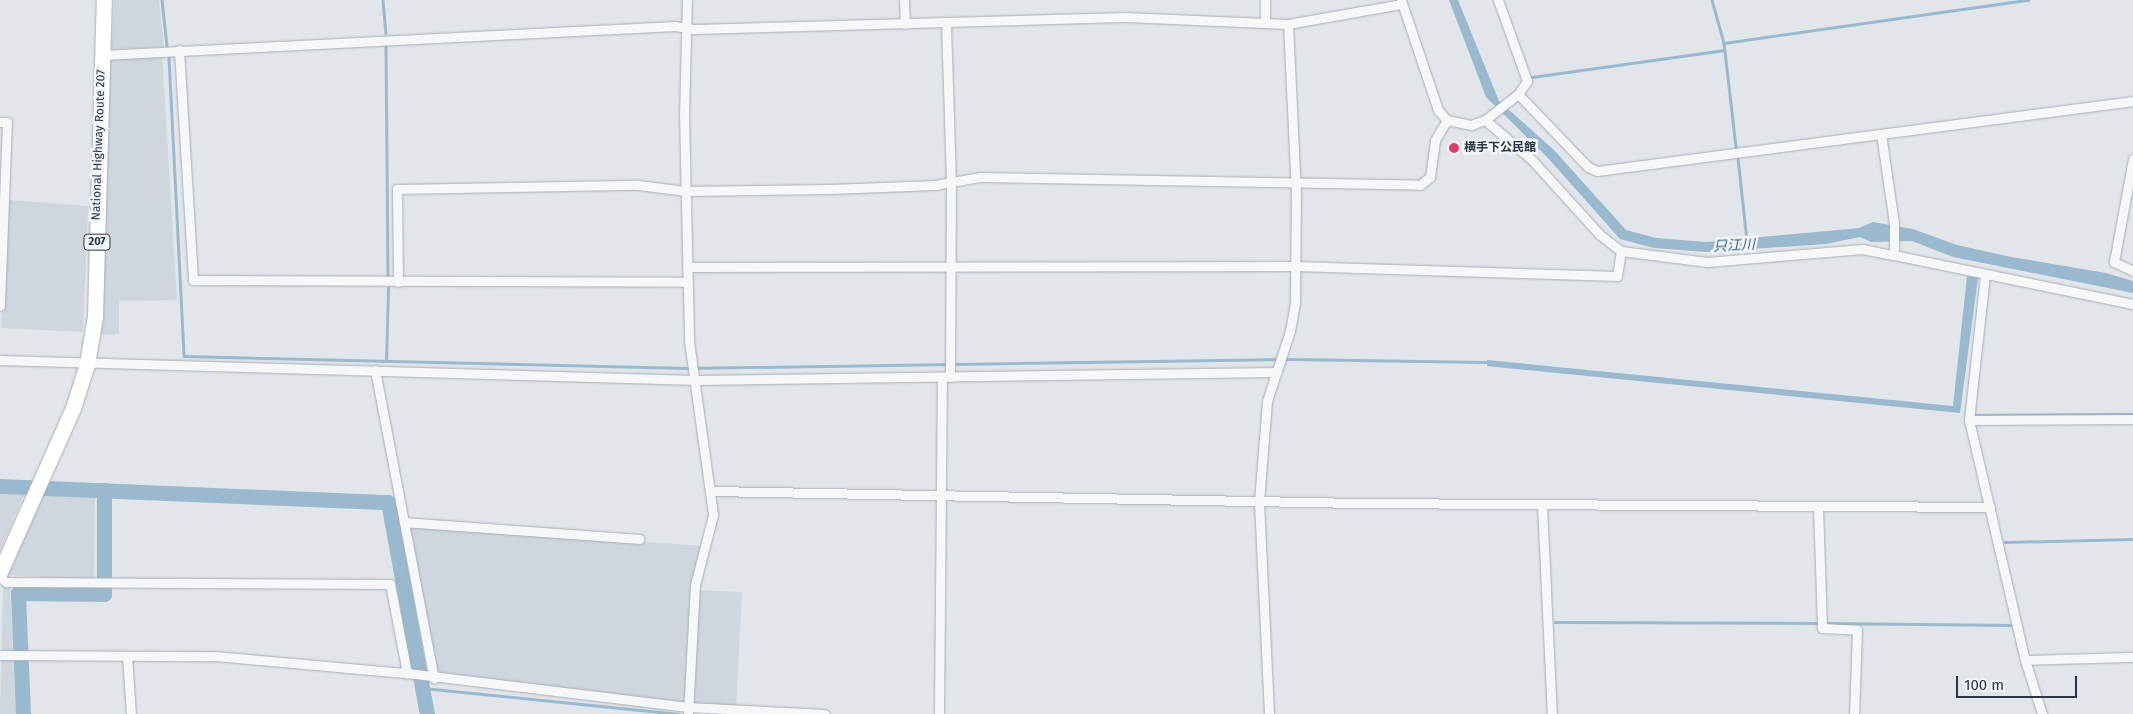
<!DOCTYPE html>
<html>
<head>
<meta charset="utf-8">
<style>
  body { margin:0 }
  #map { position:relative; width:2133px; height:714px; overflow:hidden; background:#e2e6eb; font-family:"Fira Sans","Noto Sans JP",sans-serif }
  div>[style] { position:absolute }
  .built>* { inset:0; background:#cfd6de }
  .water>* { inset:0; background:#9ab9ce }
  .stream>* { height:2.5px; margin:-1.25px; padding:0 1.25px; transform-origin:1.25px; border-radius:1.25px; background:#9ab9ce }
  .river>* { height:15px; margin:-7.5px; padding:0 7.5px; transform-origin:7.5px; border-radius:7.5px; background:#9ab9ce }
  .roads { filter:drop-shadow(0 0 1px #a6aeb6) drop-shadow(0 0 1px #a6aeb6) }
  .minor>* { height:9px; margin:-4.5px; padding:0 4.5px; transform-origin:4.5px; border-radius:4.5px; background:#f5f7f9 }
  .trunk>* { height:15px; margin:-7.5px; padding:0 7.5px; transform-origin:7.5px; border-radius:7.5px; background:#fff }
  .dots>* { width:14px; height:14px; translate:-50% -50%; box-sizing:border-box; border:2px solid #f2f5f8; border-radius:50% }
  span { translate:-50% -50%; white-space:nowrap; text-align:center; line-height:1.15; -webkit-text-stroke:5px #f2f5f8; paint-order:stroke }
  .shield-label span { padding:1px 4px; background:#f2f5f8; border:1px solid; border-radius:4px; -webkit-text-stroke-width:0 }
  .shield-label { font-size:11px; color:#283645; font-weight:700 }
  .street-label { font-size:12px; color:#283645 }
  .poi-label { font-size:12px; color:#283645; font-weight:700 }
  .left { translate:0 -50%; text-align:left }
  .water-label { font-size:14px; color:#2e5a7d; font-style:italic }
  .scale { position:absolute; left:1956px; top:676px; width:121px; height:22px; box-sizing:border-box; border:2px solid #283645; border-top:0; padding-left:6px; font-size:15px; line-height:18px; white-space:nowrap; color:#283645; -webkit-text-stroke:4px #f2f5f8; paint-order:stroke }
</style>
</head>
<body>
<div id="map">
  <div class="built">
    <div style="clip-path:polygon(114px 0,159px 0,164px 47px,112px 49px)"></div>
    <div style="clip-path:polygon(162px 55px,177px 300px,119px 301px,119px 334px,100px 335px,110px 57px)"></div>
    <div style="clip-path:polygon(8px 200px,88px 206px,83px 332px,1px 328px)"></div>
    <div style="clip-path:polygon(0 494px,24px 495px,0 551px)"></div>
    <div style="clip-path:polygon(43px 495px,95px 498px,94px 580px,7px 575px)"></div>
    <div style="clip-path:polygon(407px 525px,703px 546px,691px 586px,684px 703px,436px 674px)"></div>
    <div style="clip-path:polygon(3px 587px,10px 587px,16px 714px,0 714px)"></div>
    <div style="clip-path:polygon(698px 590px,742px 592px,736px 707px,691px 705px)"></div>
  </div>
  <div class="water">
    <div style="clip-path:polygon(1449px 0,1458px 0,1499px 101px,1554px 150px,1626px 230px,1656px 238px,1706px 242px,1859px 228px,1873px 222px,1913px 229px,1957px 245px,2011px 257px,2106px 273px,2133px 281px,2133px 293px,1953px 257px,1912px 241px,1871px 242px,1860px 237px,1826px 244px,1706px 252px,1654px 248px,1620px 239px,1547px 157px,1486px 97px)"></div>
    <div style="clip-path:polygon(1967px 276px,1978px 278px,1960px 413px,1487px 366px,1487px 360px,1953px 406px)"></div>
  </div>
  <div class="stream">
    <div style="left:162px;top:0;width:46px;rotate:83.8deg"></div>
    <div style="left:383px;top:0;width:33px;rotate:85deg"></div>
    <div style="left:1712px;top:0;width:45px;rotate:74.4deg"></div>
    <div style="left:1724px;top:43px;width:307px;rotate:-8.1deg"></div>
    <div style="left:1724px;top:43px;width:105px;rotate:83.4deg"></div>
    <div style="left:386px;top:46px;width:232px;rotate:89.5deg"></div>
    <div style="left:169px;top:58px;width:298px;rotate:87.1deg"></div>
    <div style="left:184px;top:356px;width:503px;rotate:1.37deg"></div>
    <div style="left:687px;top:368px;width:604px;rotate:-0.85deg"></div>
    <div style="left:1291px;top:359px;width:195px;rotate:0.9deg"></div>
    <div style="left:1532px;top:77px;width:194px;rotate:-8deg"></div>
    <div style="left:1738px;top:158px;width:83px;rotate:83.8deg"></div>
    <div style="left:386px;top:361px;width:73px;rotate:-88.4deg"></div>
    <div style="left:1972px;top:415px;width:161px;rotate:-0.4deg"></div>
    <div style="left:2005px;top:542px;width:128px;rotate:-1.3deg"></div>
    <div style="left:1555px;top:622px;width:264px;rotate:0.2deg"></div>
    <div style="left:1824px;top:623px;width:189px;rotate:0.6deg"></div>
    <div style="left:423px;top:688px;width:257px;rotate:5.8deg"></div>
  </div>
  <div class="river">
    <div style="left:0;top:486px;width:388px;rotate:2.4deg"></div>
    <div style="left:388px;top:502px;width:216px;rotate:79.6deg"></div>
    <div style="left:23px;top:714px;width:121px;rotate:-92.4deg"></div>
    <div style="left:18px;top:593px;width:86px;rotate:0.7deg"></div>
    <div style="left:104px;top:594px;width:104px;rotate:-90deg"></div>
  </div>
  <div class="roads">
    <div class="minor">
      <div style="left:687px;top:0;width:114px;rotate:91.5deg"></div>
      <div style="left:684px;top:114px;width:227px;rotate:88.7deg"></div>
      <div style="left:689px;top:341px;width:176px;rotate:82.1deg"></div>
      <div style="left:713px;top:515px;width:72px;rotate:104.4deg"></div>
      <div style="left:695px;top:585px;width:129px;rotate:93.1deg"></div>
      <div style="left:904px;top:0;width:24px;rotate:88deg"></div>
      <div style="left:1265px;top:0;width:23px;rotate:90deg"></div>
      <div style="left:1401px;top:0;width:116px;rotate:71.4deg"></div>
      <div style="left:1438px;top:110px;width:13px;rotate:48deg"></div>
      <div style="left:1447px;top:120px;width:25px;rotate:12deg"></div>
      <div style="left:1471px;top:125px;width:15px;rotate:-20deg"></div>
      <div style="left:1485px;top:120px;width:42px;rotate:-38.2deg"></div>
      <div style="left:1518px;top:94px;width:16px;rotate:-55deg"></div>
      <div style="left:1527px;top:81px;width:86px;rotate:-109.7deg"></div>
      <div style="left:946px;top:23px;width:160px;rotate:88.2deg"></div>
      <div style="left:951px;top:183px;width:194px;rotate:90.3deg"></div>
      <div style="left:179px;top:50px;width:230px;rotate:86.5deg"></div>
      <div style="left:193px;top:280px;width:494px;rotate:0.2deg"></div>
      <div style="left:102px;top:55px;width:574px;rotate:-2.9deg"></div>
      <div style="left:675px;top:26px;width:20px;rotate:9deg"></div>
      <div style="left:695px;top:29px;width:430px;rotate:-1.6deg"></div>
      <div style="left:1125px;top:17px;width:163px;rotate:2.5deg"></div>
      <div style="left:1288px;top:24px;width:116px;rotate:-10deg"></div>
      <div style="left:1518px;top:94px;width:101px;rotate:46.2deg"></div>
      <div style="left:1588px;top:167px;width:10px;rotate:24deg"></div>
      <div style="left:1597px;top:171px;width:541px;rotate:-7.44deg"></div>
      <div style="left:1485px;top:120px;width:62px;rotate:40.4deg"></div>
      <div style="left:1532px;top:160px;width:100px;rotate:47.8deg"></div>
      <div style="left:1599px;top:234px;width:28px;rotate:38deg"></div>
      <div style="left:1621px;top:251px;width:87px;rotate:7.3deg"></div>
      <div style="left:1707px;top:262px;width:156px;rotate:-4.8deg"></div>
      <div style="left:1862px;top:249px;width:33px;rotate:11deg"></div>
      <div style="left:0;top:122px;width:7px"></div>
      <div style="left:7px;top:122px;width:184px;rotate:92.2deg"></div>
      <div style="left:1881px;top:134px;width:90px;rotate:81.7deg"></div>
      <div style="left:1894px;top:223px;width:32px;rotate:90deg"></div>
      <div style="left:1894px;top:255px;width:244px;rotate:11.6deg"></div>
      <div style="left:2133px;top:159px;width:105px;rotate:100.5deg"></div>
      <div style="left:2114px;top:262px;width:21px;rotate:25deg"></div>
      <div style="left:687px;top:267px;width:608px;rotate:-0.09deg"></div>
      <div style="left:1295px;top:266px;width:322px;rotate:1.8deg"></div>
      <div style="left:1617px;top:276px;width:25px;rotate:-81deg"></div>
      <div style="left:1985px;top:275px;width:146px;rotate:96.3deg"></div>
      <div style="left:1969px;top:420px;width:246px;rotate:76.9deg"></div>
      <div style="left:2025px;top:660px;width:57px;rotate:72.5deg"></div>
      <div style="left:398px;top:282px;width:93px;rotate:-90.6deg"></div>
      <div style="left:397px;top:189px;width:241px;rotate:-1deg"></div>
      <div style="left:638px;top:185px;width:48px;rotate:7.1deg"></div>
      <div style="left:686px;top:191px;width:143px;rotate:-0.8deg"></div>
      <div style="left:829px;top:189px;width:106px;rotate:-2.2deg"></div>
      <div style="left:935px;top:185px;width:46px;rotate:-10.1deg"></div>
      <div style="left:980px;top:177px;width:440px;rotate:1deg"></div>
      <div style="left:1420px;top:185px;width:13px;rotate:-39deg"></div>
      <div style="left:1430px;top:177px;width:37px;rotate:-82deg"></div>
      <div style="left:1435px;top:140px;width:23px;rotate:-59deg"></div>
      <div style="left:0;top:360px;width:696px;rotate:1.65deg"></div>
      <div style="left:696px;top:380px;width:581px;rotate:-0.79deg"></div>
      <div style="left:375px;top:370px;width:314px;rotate:79.2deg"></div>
      <div style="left:1969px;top:420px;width:164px;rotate:-0.3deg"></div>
      <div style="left:711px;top:491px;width:647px;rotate:1.06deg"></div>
      <div style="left:1358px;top:503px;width:632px;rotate:0.36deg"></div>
      <div style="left:1542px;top:505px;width:209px;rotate:87.3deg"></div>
      <div style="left:1818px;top:506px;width:122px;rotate:88.1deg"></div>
      <div style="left:1822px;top:628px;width:35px;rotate:3deg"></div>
      <div style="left:1857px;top:630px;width:84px;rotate:92deg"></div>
      <div style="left:404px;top:522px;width:236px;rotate:4.1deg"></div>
      <div style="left:0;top:577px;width:8px;rotate:40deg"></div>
      <div style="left:6px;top:582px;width:384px;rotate:0.3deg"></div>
      <div style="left:390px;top:584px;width:91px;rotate:79.2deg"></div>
      <div style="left:0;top:655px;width:215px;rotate:0.3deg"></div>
      <div style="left:215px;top:656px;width:193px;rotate:5.1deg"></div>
      <div style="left:407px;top:673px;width:283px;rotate:6.9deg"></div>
      <div style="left:688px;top:707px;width:137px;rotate:2.9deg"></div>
      <div style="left:127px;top:656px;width:58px;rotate:86.1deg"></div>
      <div style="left:2025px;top:660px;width:108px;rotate:-1.6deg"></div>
      <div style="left:939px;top:714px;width:337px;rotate:-89.5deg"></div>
      <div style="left:1269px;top:714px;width:213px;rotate:-92.7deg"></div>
      <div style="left:1259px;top:501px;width:100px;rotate:-85.4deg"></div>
      <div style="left:1267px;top:401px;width:74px;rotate:-71.8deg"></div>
      <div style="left:1290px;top:331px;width:29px;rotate:-80deg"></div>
      <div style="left:1295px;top:302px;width:109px;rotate:-89.5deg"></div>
      <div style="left:1296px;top:193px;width:169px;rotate:-92.7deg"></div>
    </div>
    <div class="trunk">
      <div style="left:0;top:572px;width:180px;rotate:-66deg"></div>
      <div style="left:73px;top:408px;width:46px;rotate:-72.3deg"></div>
      <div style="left:87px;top:364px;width:49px;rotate:-80.5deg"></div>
      <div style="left:95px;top:316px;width:316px;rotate:-88.4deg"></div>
    </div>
  </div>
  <div class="dots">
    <div style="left:1454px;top:148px;background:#da3d65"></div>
  </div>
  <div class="shield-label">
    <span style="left:97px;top:242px">207</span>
  </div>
  <div class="street-label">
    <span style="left:99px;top:145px;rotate:-88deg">National Highway Route 207</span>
  </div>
  <div class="poi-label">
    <span class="left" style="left:1464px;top:148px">横手下公民館</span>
  </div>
  <div class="water-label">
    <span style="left:1734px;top:246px;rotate:-3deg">只江川</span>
  </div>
  <div class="scale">100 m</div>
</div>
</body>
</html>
